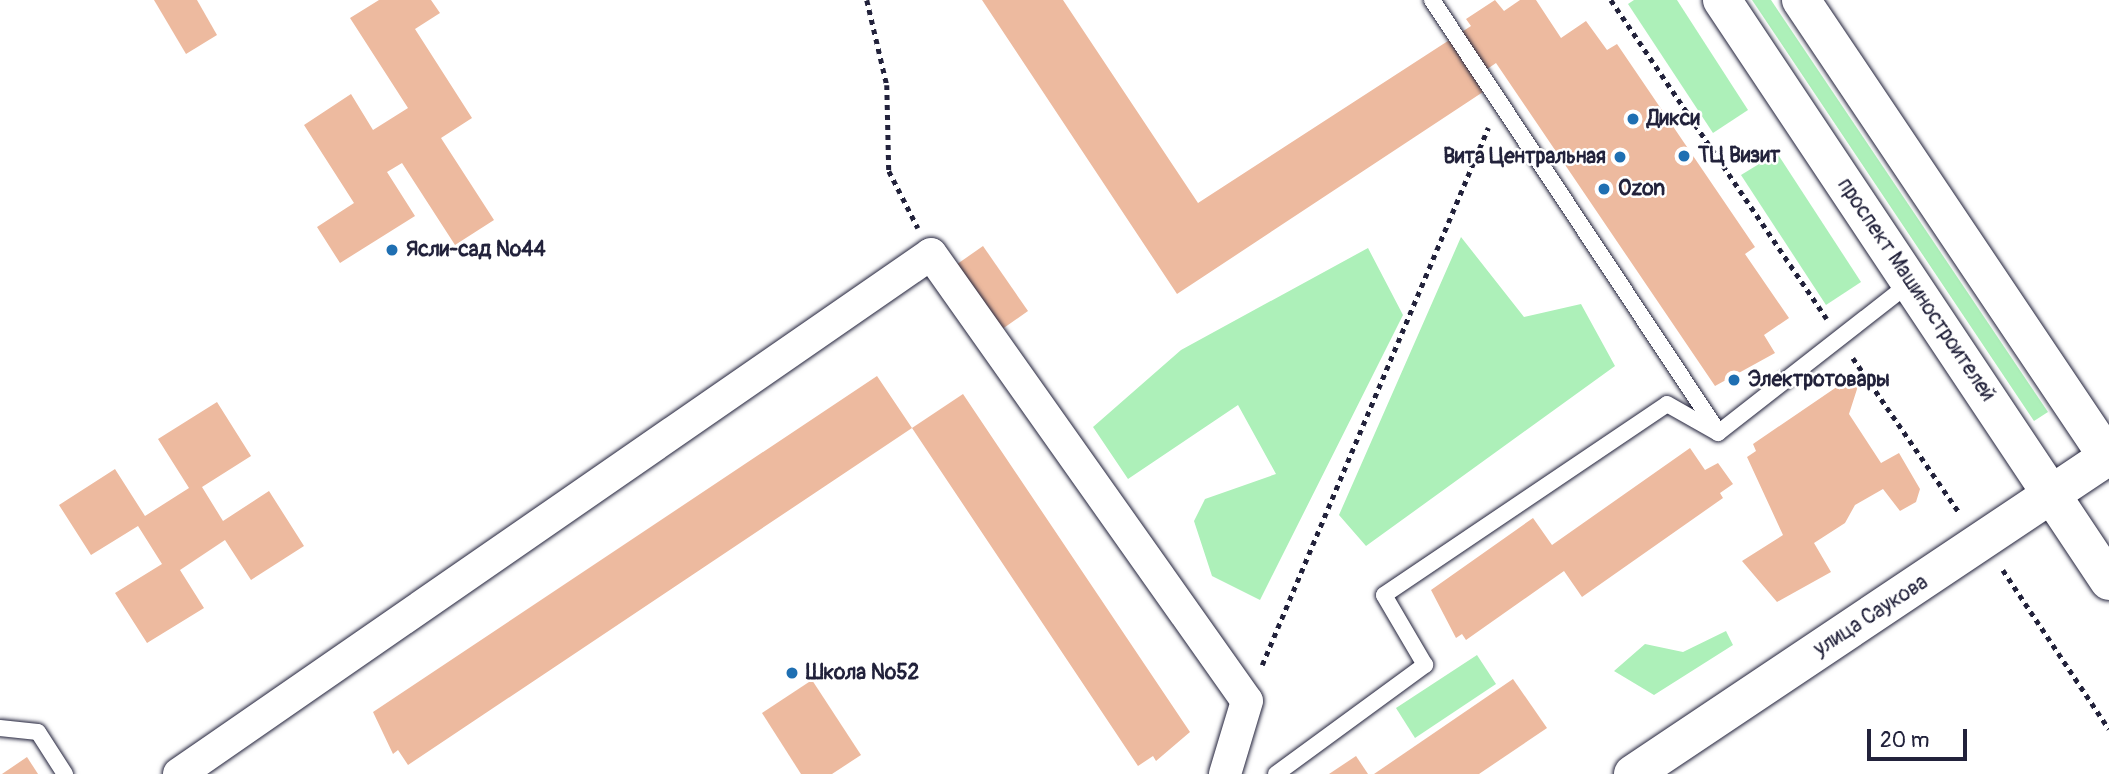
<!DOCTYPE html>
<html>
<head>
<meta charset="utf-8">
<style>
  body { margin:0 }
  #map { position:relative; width:2109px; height:774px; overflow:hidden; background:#fff; font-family:Pangolin,sans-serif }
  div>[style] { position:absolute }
  .green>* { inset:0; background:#adf0b9 }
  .building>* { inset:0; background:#edba9f }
  .path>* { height:4.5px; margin-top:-2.25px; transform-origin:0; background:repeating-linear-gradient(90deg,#22223b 0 5px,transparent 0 10px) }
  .roads { filter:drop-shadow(0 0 2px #22223b) drop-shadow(0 0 2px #22223b) }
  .lane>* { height:16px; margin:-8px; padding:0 8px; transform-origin:8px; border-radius:8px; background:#fff }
  .street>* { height:32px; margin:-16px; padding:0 16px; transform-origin:16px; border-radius:16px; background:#fff }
  .secondary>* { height:38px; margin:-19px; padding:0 19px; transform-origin:19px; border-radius:19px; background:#fff }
  .dots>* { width:19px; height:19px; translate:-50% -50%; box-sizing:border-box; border:4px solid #fff; border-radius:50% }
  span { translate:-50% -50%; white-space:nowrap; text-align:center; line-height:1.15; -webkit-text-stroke:5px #fff; paint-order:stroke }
  .poi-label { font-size:21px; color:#22223b; font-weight:700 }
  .left { translate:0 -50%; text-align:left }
  .right { translate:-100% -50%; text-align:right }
  .street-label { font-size:21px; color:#22223b }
  .scale { position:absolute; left:1867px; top:729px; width:100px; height:32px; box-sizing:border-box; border:4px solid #22223b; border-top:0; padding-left:9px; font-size:21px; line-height:24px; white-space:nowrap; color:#22223b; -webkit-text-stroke:5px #fff; paint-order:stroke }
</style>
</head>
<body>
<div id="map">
  <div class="green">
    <div style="clip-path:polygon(1634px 0,1677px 0,1748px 110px,1713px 133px,1628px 4px)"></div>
    <div style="clip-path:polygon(1752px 0,1771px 0,2048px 412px,2034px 421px)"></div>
    <div style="clip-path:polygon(1777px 153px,1861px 282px,1826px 305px,1741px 175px)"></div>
    <div style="clip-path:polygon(1461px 237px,1524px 317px,1581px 304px,1615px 366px,1366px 546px,1339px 515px)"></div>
    <div style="clip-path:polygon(1368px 248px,1403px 315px,1260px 600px,1212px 576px,1194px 521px,1205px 499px,1276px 474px,1238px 405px,1128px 479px,1093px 427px,1181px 350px)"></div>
    <div style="clip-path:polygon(1726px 631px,1733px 645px,1654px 695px,1614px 671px,1645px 644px,1683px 652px)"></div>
    <div style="clip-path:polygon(1477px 655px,1496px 684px,1415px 738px,1396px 708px)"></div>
  </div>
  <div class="building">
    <div style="clip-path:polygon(154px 0,197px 0,217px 35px,186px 54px)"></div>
    <div style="clip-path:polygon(379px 0,431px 0,440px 13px,415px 29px,472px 118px,441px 138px,494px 220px,455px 245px,402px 163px,387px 172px,415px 216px,340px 263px,317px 227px,354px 203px,304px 125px,351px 94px,373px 130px,408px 108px,350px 18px)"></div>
    <div style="clip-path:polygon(982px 0,1063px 0,1198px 203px,1471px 26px,1466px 19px,1495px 0,1504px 11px,1520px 0,1536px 0,1561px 38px,1586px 21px,1607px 50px,1617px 44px,1755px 247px,1745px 254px,1789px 318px,1764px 335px,1775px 353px,1715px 386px,1496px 63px,1477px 76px,1486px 90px,1177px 294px)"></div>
    <div style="clip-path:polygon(983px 246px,1028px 311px,998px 332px,953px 267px)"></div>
    <div style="clip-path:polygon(877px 376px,912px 428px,408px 765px,398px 750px,393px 754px,373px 712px)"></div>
    <div style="clip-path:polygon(1844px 382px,1858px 386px,1849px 414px,1881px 463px,1899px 453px,1920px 489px,1916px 502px,1900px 511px,1883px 489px,1855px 505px,1845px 523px,1814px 543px,1831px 572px,1777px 602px,1742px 561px,1783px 535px,1747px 457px,1756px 451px,1753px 444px)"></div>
    <div style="clip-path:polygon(963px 394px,1190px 732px,1156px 761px,1153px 756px,1138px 766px,912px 428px)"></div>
    <div style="clip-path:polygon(217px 402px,251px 456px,202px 487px,223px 521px,269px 491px,304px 546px,251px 580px,225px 540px,180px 570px,204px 608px,147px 643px,115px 593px,162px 564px,138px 526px,91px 555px,59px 505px,115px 469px,145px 516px,189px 488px,158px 439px)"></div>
    <div style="clip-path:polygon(1690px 448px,1705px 470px,1718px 463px,1733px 484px,1720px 493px,1723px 498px,1582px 597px,1564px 571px,1466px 640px,1462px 634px,1456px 638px,1431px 590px,1533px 518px,1552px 545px)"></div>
    <div style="clip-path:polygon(1513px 679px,1547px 728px,1479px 774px,1374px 774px)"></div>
    <div style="clip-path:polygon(812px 680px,861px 755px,832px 774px,801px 774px,762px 713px)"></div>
    <div style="clip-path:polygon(1356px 756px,1368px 774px,1329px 774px)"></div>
    <div style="clip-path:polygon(27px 757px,38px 774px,2px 774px)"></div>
  </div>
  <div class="path">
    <div style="left:867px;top:0;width:87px;rotate:76.8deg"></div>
    <div style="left:887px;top:85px;width:86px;rotate:88.7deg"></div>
    <div style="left:889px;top:171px;width:64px;rotate:63deg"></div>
    <div style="left:1611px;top:0;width:385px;rotate:55.9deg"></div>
    <div style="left:1853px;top:358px;width:187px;rotate:55.5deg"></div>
    <div style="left:2003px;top:570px;width:191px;rotate:56.3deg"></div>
    <div style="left:1262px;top:665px;width:583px;rotate:-67.18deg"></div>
  </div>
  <div class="roads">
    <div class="lane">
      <div style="left:1432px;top:0;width:516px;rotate:56.46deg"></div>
      <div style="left:0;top:728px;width:38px;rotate:6deg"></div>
      <div style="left:38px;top:732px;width:50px;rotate:57.3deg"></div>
      <div style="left:1276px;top:774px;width:185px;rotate:-36.2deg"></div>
      <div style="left:1425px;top:665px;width:81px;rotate:-120.4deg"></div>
      <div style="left:1384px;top:595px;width:341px;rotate:-34deg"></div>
      <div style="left:1667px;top:404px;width:59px;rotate:29.6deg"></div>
      <div style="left:1718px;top:433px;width:245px;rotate:-38deg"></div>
    </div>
    <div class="street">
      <div style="left:179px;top:774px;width:914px;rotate:-34.66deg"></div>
      <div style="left:931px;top:254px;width:547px;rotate:54.74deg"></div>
      <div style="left:1247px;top:701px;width:76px;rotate:106.8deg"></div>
    </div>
    <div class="secondary">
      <div style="left:1722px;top:0;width:698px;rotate:56.33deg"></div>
      <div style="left:1801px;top:0;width:553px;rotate:56.14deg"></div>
      <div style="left:1633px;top:774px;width:570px;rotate:-33.77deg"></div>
    </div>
  </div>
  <div class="dots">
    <div style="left:1633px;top:119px;background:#1f6fb2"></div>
    <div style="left:1684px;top:156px;background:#1f6fb2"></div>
    <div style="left:1620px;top:157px;background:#1f6fb2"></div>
    <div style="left:1604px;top:189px;background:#1f6fb2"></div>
    <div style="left:392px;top:250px;background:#1f6fb2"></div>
    <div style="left:1734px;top:380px;background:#1f6fb2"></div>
    <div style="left:792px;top:673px;background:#1f6fb2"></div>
  </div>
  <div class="poi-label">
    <span class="left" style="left:1647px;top:119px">Дикси</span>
    <span class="left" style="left:1698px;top:156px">ТЦ Визит</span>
    <span class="right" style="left:1606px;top:157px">Вита Центральная</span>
    <span class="left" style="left:1618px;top:189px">Ozon</span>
    <span class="left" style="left:406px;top:250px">Ясли-сад №44</span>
    <span class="left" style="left:1748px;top:380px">Электротовары</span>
    <span class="left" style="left:806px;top:673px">Школа №52</span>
  </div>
  <div class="street-label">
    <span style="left:1916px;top:290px;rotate:56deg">проспект Машиностроителей</span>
    <span style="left:1871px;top:616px;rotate:-33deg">улица Саукова</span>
  </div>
  <div class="scale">20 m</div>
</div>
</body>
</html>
